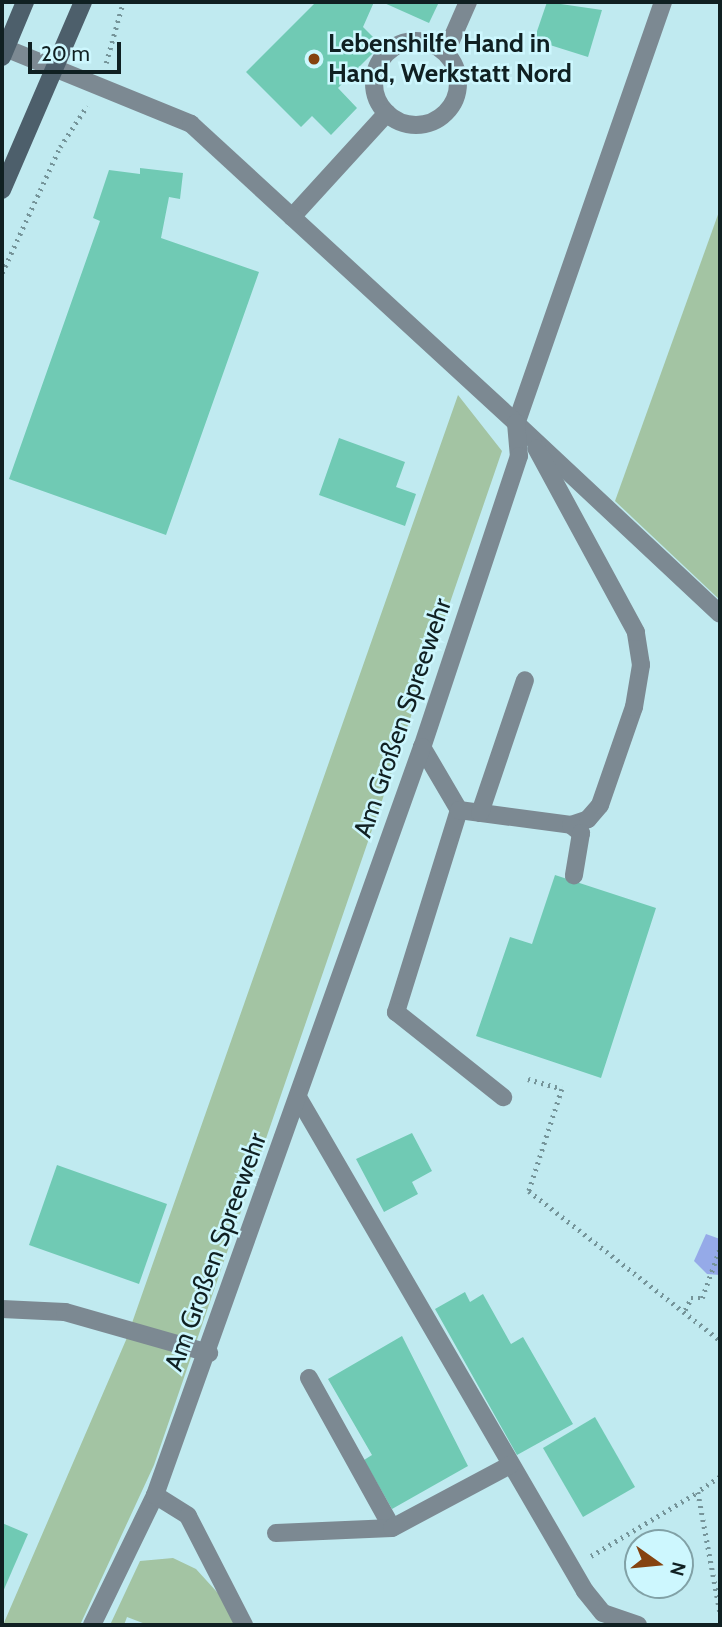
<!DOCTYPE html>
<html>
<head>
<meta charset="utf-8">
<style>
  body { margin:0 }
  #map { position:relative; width:722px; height:1627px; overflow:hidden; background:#c0eaf0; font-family:Cabin,sans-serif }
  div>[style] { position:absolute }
  .green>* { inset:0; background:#a3c4a3 }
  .water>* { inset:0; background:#95aae8 }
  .building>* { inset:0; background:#70cab4 }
  .path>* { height:4.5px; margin-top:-2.25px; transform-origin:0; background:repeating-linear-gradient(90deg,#759499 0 2px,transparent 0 7px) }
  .service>* { height:18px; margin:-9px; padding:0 9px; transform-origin:9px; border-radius:9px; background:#7c8992 }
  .service>.ring { margin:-9px; padding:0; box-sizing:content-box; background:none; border:18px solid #7c8992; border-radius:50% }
  .minor>* { height:18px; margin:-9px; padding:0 9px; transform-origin:9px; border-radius:9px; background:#7c8992 }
  .secondary>* { height:18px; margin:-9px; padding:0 9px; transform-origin:9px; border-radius:9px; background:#4d5f6b }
  .dots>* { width:19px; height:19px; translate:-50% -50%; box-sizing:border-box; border:4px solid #cdf7fe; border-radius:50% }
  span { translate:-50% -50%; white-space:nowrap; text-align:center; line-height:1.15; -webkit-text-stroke:5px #cdf7fe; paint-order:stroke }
  .poi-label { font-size:26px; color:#102022; font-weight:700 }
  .left { translate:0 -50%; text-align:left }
  .street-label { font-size:26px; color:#102022 }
  .frame { position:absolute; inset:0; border:4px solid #102022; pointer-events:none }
  .north { position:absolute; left:624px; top:1529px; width:70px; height:70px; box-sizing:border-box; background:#cdf7fe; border:2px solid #81a1a6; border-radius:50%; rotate:105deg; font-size:19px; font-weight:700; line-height:28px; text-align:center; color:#102022 }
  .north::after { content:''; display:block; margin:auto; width:24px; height:32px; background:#854310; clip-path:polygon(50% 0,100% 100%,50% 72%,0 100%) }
  .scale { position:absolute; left:28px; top:42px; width:93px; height:32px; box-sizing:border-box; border:4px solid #102022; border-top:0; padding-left:9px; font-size:21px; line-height:24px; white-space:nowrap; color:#102022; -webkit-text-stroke:5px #cdf7fe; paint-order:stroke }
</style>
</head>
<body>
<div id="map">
  <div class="green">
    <div style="clip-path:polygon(720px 209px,720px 600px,615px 501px)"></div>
    <div style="clip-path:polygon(458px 395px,502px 451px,154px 1465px,80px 1625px,3px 1625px,126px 1340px)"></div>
    <div style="clip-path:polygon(173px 1558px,196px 1569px,247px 1625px,148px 1625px,127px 1617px,124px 1625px,110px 1625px,140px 1561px)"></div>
  </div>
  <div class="water">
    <div style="clip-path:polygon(706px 1234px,720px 1239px,720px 1275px,707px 1274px,694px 1261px)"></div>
  </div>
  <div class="building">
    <div style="clip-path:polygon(316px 2px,374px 2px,363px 27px,381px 45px,338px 88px,357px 108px,331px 135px,312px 116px,301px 127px,246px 72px)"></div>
    <div style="clip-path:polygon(382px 2px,439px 2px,429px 23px)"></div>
    <div style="clip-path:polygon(547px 2px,602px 10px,588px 57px,534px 40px)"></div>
    <div style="clip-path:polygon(140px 168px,183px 173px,180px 199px,169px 197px,161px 238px,259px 272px,166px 535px,9px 479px,100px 221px,93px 218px,109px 170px,140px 174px)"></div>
    <div style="clip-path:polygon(339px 438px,405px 462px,396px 487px,416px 494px,405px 526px,319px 495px)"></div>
    <div style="clip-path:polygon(555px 875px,656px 908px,601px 1078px,476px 1036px,510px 937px,532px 944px)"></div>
    <div style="clip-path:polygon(412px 1133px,432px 1171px,412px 1182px,418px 1194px,384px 1212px,356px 1159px)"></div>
    <div style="clip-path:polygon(57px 1165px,167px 1204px,139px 1284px,29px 1245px)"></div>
    <div style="clip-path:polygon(465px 1292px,470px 1302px,483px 1294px,511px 1344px,523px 1337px,573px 1424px,517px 1455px,435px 1309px)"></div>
    <div style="clip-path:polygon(402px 1336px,468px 1466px,392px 1509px,364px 1460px,372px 1455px,328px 1379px)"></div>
    <div style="clip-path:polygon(595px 1417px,635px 1487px,583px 1517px,543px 1448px)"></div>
    <div style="clip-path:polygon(2px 1523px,28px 1534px,2px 1594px)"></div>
  </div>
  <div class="path">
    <div style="left:106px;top:63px;width:63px;rotate:-74.4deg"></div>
    <div style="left:2px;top:273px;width:139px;rotate:-65.3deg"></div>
    <div style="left:60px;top:147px;width:49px;rotate:-56.6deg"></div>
    <div style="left:528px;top:1079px;width:35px;rotate:16deg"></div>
    <div style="left:562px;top:1089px;width:107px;rotate:107.9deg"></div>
    <div style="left:529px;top:1191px;width:242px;rotate:38deg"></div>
    <div style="left:685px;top:1310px;width:13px;rotate:-63deg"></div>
    <div style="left:691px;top:1298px;width:11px"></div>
    <div style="left:702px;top:1298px;width:53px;rotate:-70.2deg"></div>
    <div style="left:720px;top:1477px;width:27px;rotate:146deg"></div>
    <div style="left:698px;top:1492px;width:122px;rotate:79.6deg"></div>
    <div style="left:591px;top:1556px;width:125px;rotate:-30.9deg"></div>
  </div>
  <div class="service">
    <div style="left:663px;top:2px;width:446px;rotate:109.2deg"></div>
    <div style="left:516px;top:423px;width:279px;rotate:43.1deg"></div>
    <div class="ring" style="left:374px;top:41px;width:66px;height:66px"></div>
    <div style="left:446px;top:52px;width:55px;rotate:-66.3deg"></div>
    <div style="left:292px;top:217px;width:141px;rotate:-47.6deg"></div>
    <div style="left:422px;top:747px;width:73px;rotate:59.6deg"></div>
    <div style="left:459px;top:810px;width:212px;rotate:107.3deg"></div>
    <div style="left:396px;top:1012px;width:137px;rotate:38.5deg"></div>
    <div style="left:459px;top:810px;width:113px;rotate:7.6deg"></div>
    <div style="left:571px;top:825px;width:18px;rotate:-19deg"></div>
    <div style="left:588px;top:819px;width:18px;rotate:-49deg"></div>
    <div style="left:600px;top:805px;width:104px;rotate:-70.9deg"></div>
    <div style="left:634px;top:707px;width:43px;rotate:-80.5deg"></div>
    <div style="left:641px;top:665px;width:33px;rotate:-99deg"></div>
    <div style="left:636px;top:632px;width:209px;rotate:-118.5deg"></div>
    <div style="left:480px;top:813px;width:140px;rotate:-71.3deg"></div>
    <div style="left:571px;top:825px;width:13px;rotate:39deg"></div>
    <div style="left:581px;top:833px;width:43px;rotate:99.5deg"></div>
    <div style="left:299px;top:1099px;width:569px;rotate:59.83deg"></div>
    <div style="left:585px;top:1591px;width:28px;rotate:51deg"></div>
    <div style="left:603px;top:1613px;width:37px;rotate:19deg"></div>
    <div style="left:2px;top:1309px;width:63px;rotate:2.7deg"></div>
    <div style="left:65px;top:1312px;width:150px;rotate:15.9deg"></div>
    <div style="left:309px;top:1378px;width:171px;rotate:61deg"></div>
    <div style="left:276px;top:1533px;width:116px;rotate:-2.5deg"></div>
    <div style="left:392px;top:1528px;width:134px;rotate:-28.1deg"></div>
    <div style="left:92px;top:1625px;width:144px;rotate:-64.1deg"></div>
    <div style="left:155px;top:1495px;width:39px;rotate:32deg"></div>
    <div style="left:188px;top:1516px;width:123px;rotate:62.8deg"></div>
  </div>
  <div class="minor">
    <div style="left:5px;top:48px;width:201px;rotate:22.2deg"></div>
    <div style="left:191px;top:124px;width:442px;rotate:42.6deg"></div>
    <div style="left:516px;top:423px;width:33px;rotate:85deg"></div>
    <div style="left:519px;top:456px;width:307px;rotate:108.4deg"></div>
    <div style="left:422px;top:747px;width:794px;rotate:109.64deg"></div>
  </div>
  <div class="secondary">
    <div style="left:2px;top:57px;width:60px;rotate:-67.3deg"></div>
    <div style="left:2px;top:190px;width:205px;rotate:-66.7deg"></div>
  </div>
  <div class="dots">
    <div style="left:314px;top:59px;background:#854310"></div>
  </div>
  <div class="poi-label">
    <span class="left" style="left:328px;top:59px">Lebenshilfe Hand in<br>Hand, Werkstatt Nord</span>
  </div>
  <div class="street-label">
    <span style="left:403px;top:718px;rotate:-71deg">Am Großen Spreewehr</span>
    <span style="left:216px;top:1252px;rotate:-70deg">Am Großen Spreewehr</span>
  </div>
  <div class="frame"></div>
  <div class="north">N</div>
  <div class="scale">20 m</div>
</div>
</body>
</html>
